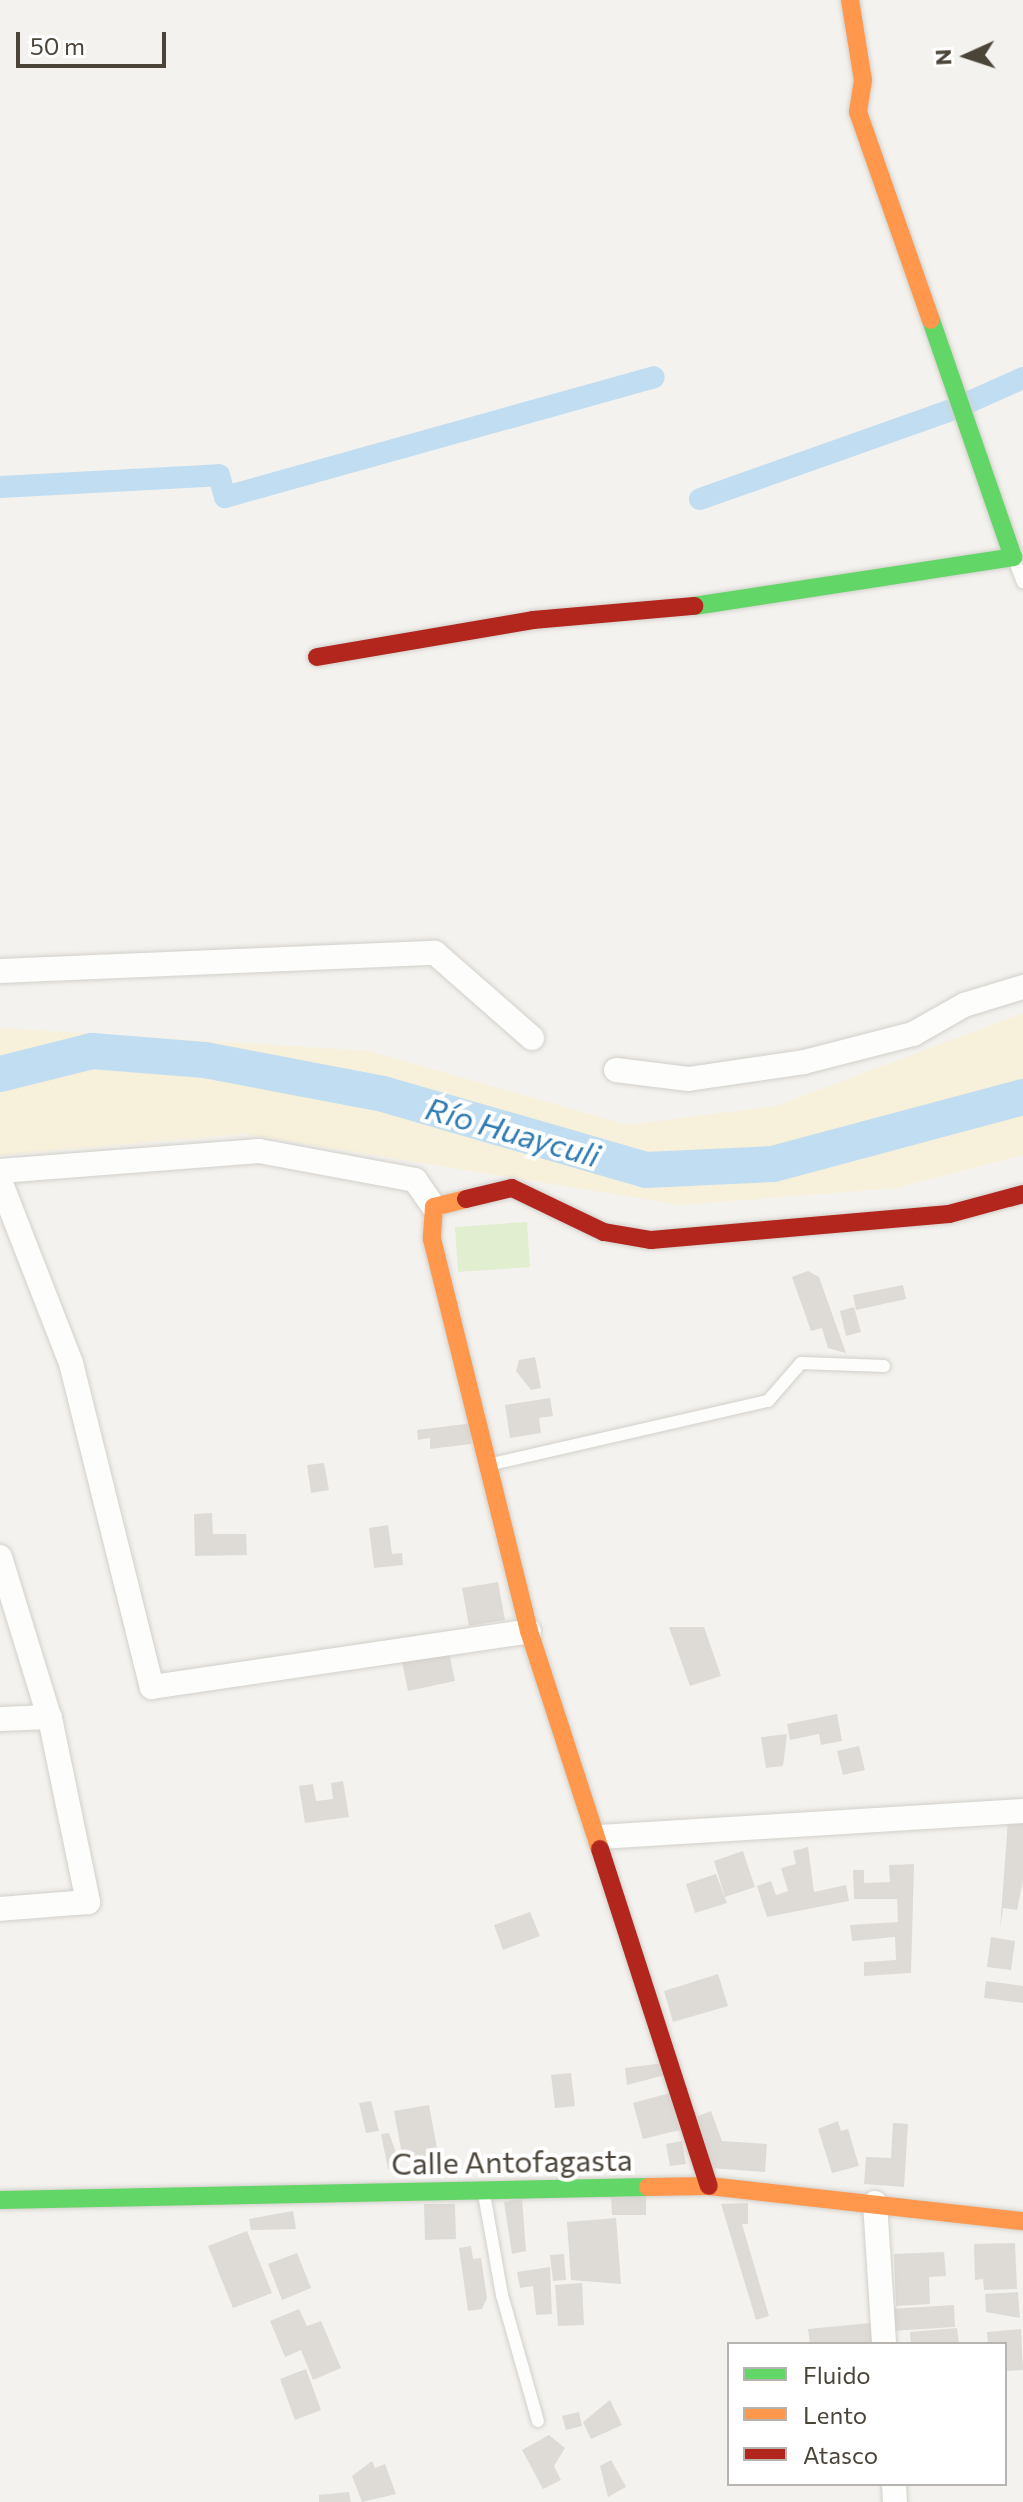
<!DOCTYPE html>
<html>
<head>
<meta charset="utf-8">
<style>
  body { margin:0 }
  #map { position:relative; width:1023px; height:2502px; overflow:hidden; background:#f4f2ee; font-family:Commissioner,sans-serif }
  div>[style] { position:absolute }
  .green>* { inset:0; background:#e1eecf }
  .sand>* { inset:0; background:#f7f0da }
  .canal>* { height:22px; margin:-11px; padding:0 11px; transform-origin:11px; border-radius:11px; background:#c0ddf1 }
  .river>* { height:36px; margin:-18px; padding:0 18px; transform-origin:18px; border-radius:18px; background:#c0ddf1 }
  .building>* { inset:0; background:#dedbd6 }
  .roads { filter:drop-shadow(0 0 2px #d2d0cb) drop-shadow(0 0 2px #d2d0cb) }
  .lane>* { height:12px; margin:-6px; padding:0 6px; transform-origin:6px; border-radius:6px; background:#fdfdfc }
  .street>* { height:24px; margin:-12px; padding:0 12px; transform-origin:12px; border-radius:12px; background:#fdfdfc }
  .fast>* { height:18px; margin:-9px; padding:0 9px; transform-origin:9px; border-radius:9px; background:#63d668 }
  .slow>* { height:18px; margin:-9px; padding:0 9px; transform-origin:9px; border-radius:9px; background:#ff974d }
  .jam>* { height:18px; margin:-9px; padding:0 9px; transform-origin:9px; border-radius:9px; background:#b3261e }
  span { translate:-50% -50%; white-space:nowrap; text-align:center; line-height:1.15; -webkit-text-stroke:8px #fff; paint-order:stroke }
  .street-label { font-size:30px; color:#4b4439 }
  .water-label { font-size:32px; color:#2e7ab2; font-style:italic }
  .legend { position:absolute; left:727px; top:2342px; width:280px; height:144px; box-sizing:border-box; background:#fff; border:2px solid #b7b4b0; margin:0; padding:10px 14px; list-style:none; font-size:24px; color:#4b4439 }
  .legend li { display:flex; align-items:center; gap:16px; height:40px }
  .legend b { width:40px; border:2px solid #b7b4b0 }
  .north { position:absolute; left:927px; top:16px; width:80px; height:80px; -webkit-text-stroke:6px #fff; paint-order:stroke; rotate:267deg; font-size:22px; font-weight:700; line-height:32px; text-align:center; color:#4b4439 }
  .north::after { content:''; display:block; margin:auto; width:28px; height:36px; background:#4b4439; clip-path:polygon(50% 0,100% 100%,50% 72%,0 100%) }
  .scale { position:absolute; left:16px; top:32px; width:150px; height:36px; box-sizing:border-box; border:4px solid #4b4439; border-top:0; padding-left:10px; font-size:24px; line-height:28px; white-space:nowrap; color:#4b4439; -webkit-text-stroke:6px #fff; paint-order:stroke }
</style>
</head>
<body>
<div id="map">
  <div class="green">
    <div style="clip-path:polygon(527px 1222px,530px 1267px,458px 1272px,455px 1227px)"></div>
  </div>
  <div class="sand">
    <div style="clip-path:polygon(1023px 1013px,1023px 1155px,896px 1188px,681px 1205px,244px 1134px,0 1155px,0 1028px,369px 1051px,627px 1125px,776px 1106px)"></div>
  </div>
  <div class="canal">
    <div style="left:967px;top:403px;width:61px;rotate:-24.1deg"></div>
    <div style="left:0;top:487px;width:219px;rotate:-3.1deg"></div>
    <div style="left:219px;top:475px;width:23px;rotate:75deg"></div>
    <div style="left:225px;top:497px;width:445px;rotate:-15.6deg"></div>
    <div style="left:700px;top:499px;width:264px;rotate:-19.5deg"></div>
  </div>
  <div class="river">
    <div style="left:0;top:1074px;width:95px;rotate:-14deg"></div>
    <div style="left:92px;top:1051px;width:113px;rotate:4.6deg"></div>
    <div style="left:205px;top:1060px;width:181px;rotate:10.8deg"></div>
    <div style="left:383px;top:1094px;width:274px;rotate:16.1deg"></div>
    <div style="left:646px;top:1170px;width:127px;rotate:-2.7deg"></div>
    <div style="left:773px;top:1164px;width:259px;rotate:-15deg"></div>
  </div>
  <div class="building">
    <div style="clip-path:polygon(808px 1271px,819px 1277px,846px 1353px,828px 1348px,822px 1328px,811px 1331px,792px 1277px)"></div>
    <div style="clip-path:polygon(903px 1285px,906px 1299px,856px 1310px,853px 1295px)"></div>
    <div style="clip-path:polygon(854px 1307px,861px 1332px,846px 1336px,840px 1311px)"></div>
    <div style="clip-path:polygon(535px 1357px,541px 1388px,531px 1390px,516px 1371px,519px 1360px)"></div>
    <div style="clip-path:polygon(550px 1398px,553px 1416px,539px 1418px,541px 1433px,510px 1438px,505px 1405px)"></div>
    <div style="clip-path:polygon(473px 1423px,471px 1444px,430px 1449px,430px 1438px,418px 1440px,417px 1430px)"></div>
    <div style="clip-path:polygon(324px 1463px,329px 1490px,311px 1493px,307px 1465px)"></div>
    <div style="clip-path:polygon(212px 1513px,213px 1534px,246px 1534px,247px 1555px,195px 1556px,194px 1514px)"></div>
    <div style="clip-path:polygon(388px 1525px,392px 1554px,402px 1553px,403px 1565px,374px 1568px,369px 1528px)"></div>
    <div style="clip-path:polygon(498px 1582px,505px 1620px,469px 1626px,462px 1588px)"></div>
    <div style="clip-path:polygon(669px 1627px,704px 1627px,721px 1676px,690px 1686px)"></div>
    <div style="clip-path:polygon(448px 1648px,455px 1681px,408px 1691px,401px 1657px)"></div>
    <div style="clip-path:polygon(837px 1714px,842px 1741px,821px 1745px,819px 1734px,790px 1740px,787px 1724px)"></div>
    <div style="clip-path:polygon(787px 1734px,783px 1766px,766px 1768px,761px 1737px)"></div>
    <div style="clip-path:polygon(859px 1746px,865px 1770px,843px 1775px,837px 1751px)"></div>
    <div style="clip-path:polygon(343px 1781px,349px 1817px,305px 1823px,299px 1786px,313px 1784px,316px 1801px,333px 1799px,331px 1783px)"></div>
    <div style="clip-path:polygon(1008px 1820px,1023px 1822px,1023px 1881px,1017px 1910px,1003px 1908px,1000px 1929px)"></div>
    <div style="clip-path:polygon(808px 1847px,814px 1892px,846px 1885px,849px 1901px,767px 1917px,757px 1886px,771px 1881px,776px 1895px,788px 1891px,781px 1868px,796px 1864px,793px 1851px)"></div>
    <div style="clip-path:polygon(743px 1851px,755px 1887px,725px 1897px,714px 1861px)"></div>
    <div style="clip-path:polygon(914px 1864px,911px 1973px,864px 1976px,864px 1962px,896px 1960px,895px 1937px,852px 1941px,850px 1925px,898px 1922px,897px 1899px,854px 1899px,853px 1870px,864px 1870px,864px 1883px,890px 1882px,889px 1865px)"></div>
    <div style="clip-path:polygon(716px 1874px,727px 1903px,695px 1913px,686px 1884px)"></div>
    <div style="clip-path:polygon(530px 1912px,540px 1936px,503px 1950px,494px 1925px)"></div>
    <div style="clip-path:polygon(991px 1937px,1015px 1941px,1011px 1970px,987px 1967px)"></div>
    <div style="clip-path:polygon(718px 1974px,728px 2006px,673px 2022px,664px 1991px)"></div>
    <div style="clip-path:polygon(986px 1981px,1023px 1986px,1023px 2003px,984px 1998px)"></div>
    <div style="clip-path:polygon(663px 2063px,665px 2075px,627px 2085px,625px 2068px)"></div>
    <div style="clip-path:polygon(571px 2073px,575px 2106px,555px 2108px,551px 2075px)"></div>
    <div style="clip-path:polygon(670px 2093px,680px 2130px,643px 2139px,633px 2103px)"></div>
    <div style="clip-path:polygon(371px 2101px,379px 2131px,366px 2133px,359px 2103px)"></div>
    <div style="clip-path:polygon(429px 2105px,438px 2154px,403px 2160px,394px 2111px)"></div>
    <div style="clip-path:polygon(711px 2111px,722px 2141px,767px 2144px,765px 2172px,710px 2168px,693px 2118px)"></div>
    <div style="clip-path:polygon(838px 2121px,841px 2131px,848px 2129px,859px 2166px,832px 2173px,818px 2129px)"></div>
    <div style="clip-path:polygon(893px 2123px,908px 2124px,904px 2187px,864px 2184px,866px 2157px,891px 2158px)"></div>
    <div style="clip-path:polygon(389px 2133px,401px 2167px,388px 2169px,381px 2134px)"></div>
    <div style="clip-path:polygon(682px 2141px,686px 2164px,670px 2166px,666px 2144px)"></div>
    <div style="clip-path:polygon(646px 2196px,646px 2215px,612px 2215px,611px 2197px)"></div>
    <div style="clip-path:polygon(522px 2198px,526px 2251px,512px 2254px,504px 2202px)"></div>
    <div style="clip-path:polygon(748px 2203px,748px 2224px,742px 2224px,769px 2316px,756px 2320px,721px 2204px)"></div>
    <div style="clip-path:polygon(424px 2204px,455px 2204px,456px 2239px,425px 2240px)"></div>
    <div style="clip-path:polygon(293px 2211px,296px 2229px,251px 2230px,249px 2219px)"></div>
    <div style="clip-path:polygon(616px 2218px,621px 2284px,571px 2280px,567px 2222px)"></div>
    <div style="clip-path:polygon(247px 2231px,272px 2293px,233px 2308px,208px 2246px)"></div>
    <div style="clip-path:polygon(1015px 2243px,1017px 2289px,984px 2290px,983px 2279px,975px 2280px,974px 2244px)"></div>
    <div style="clip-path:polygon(471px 2246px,473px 2259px,481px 2258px,487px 2298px,482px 2309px,468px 2311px,459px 2248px)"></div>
    <div style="clip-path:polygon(944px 2252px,946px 2276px,929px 2277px,930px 2304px,896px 2306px,894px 2254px)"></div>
    <div style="clip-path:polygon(297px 2253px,311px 2288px,282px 2300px,268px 2264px)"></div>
    <div style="clip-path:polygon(564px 2254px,566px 2280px,553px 2281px,550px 2255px)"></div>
    <div style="clip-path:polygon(550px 2267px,552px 2314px,536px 2315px,533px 2286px,520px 2288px,517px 2272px)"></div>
    <div style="clip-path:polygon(582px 2283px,584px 2325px,558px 2326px,555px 2285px)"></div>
    <div style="clip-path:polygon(1018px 2292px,1020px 2318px,986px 2312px,985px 2294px)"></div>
    <div style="clip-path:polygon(954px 2305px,955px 2327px,891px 2331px,889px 2309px)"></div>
    <div style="clip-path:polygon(299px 2309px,307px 2326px,321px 2321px,341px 2368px,313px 2380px,301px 2350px,285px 2357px,270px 2321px)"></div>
    <div style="clip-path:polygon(871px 2323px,873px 2344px,810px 2344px,808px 2329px)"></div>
    <div style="clip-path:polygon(957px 2328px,959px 2344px,911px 2344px,910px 2332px)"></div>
    <div style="clip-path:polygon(1021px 2329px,1023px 2370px,1005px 2371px,1005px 2344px,988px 2344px,987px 2332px)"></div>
    <div style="clip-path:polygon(306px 2369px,321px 2410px,295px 2420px,280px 2379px)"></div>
    <div style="clip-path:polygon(610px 2400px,622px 2425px,591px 2439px,583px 2422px)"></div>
    <div style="clip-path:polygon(579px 2412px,582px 2426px,566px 2430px,562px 2416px)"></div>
    <div style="clip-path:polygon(549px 2435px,565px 2448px,554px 2466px,561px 2480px,543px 2489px,522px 2450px)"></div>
    <div style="clip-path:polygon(611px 2460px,626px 2487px,608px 2497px,600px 2466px)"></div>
    <div style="clip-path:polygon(372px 2461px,375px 2468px,385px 2464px,396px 2494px,362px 2502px,352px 2476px)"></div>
    <div style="clip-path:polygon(349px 2492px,351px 2502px,319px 2502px,319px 2495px)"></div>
  </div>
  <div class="roads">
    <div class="lane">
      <div style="left:1014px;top:559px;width:25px;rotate:69deg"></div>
      <div style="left:492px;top:1464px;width:283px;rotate:-12.9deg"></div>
      <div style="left:768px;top:1401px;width:50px;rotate:-49deg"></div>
      <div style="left:801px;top:1363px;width:83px;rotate:2.1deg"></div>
      <div style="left:484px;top:2194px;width:103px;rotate:79.9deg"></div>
      <div style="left:502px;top:2295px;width:131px;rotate:74.1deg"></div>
    </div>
    <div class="street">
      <div style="left:0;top:971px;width:435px;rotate:-2.4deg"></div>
      <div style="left:435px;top:953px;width:129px;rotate:41.2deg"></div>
      <div style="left:616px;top:1070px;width:73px;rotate:7.1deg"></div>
      <div style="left:688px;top:1079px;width:117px;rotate:-8.3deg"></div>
      <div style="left:804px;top:1062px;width:113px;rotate:-14.4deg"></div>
      <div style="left:913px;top:1034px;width:59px;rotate:-29.6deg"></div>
      <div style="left:964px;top:1005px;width:62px;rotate:-17deg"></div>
      <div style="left:0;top:1171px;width:260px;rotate:-4.4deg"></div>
      <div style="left:259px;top:1151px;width:159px;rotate:10.5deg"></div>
      <div style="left:415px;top:1180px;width:33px;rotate:55deg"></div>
      <div style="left:0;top:1181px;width:195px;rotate:68.7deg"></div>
      <div style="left:71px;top:1363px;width:334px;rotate:76deg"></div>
      <div style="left:152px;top:1687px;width:381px;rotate:-8.4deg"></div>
      <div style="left:0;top:1557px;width:174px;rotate:72.9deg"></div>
      <div style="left:51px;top:1723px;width:183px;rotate:78.3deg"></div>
      <div style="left:88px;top:1902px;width:88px;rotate:175.5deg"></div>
      <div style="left:0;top:1719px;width:50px;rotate:-2.3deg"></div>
      <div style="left:599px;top:1837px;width:425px;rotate:-3.5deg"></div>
      <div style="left:875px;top:2203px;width:141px;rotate:86.3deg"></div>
      <div style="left:894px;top:2484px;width:18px;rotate:87deg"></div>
    </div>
    <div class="fast">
      <div style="left:694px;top:606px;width:323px;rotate:-8.7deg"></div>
      <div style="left:1013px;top:557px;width:251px;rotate:-109.1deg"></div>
      <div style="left:0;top:2200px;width:648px;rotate:-1.15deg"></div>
    </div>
    <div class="slow">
      <div style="left:850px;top:0;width:81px;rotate:80.8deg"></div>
      <div style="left:863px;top:80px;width:32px;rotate:99deg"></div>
      <div style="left:858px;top:112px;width:220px;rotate:70.7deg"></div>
      <div style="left:466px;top:1199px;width:33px;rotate:166deg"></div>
      <div style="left:434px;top:1207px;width:32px;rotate:94deg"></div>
      <div style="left:432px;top:1239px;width:404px;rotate:76.1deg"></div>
      <div style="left:529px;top:1631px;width:229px;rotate:72deg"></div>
      <div style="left:648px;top:2187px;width:61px;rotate:-0.9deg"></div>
      <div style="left:709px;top:2186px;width:316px;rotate:6.4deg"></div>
    </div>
    <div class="jam">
      <div style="left:317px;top:657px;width:219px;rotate:-9.7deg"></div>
      <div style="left:533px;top:620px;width:162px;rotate:-5deg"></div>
      <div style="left:466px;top:1199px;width:47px;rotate:-13.4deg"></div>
      <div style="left:512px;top:1188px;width:102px;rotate:25.6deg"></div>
      <div style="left:604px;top:1232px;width:48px;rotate:9.7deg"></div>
      <div style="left:651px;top:1240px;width:299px;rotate:-5deg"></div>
      <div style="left:949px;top:1214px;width:77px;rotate:-15.1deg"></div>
      <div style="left:600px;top:1849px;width:354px;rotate:72.1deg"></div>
    </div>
  </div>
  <div class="street-label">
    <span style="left:512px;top:2161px;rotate:-1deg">Calle Antofagasta</span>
  </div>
  <div class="water-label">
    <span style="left:513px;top:1131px;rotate:16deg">Río Huayculi</span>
  </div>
  <ul class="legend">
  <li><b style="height:10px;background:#63d668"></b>Fluido</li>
  <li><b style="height:10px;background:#ff974d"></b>Lento</li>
  <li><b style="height:10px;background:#b3261e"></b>Atasco</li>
  </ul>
  <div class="north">N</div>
  <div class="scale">50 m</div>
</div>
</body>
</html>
